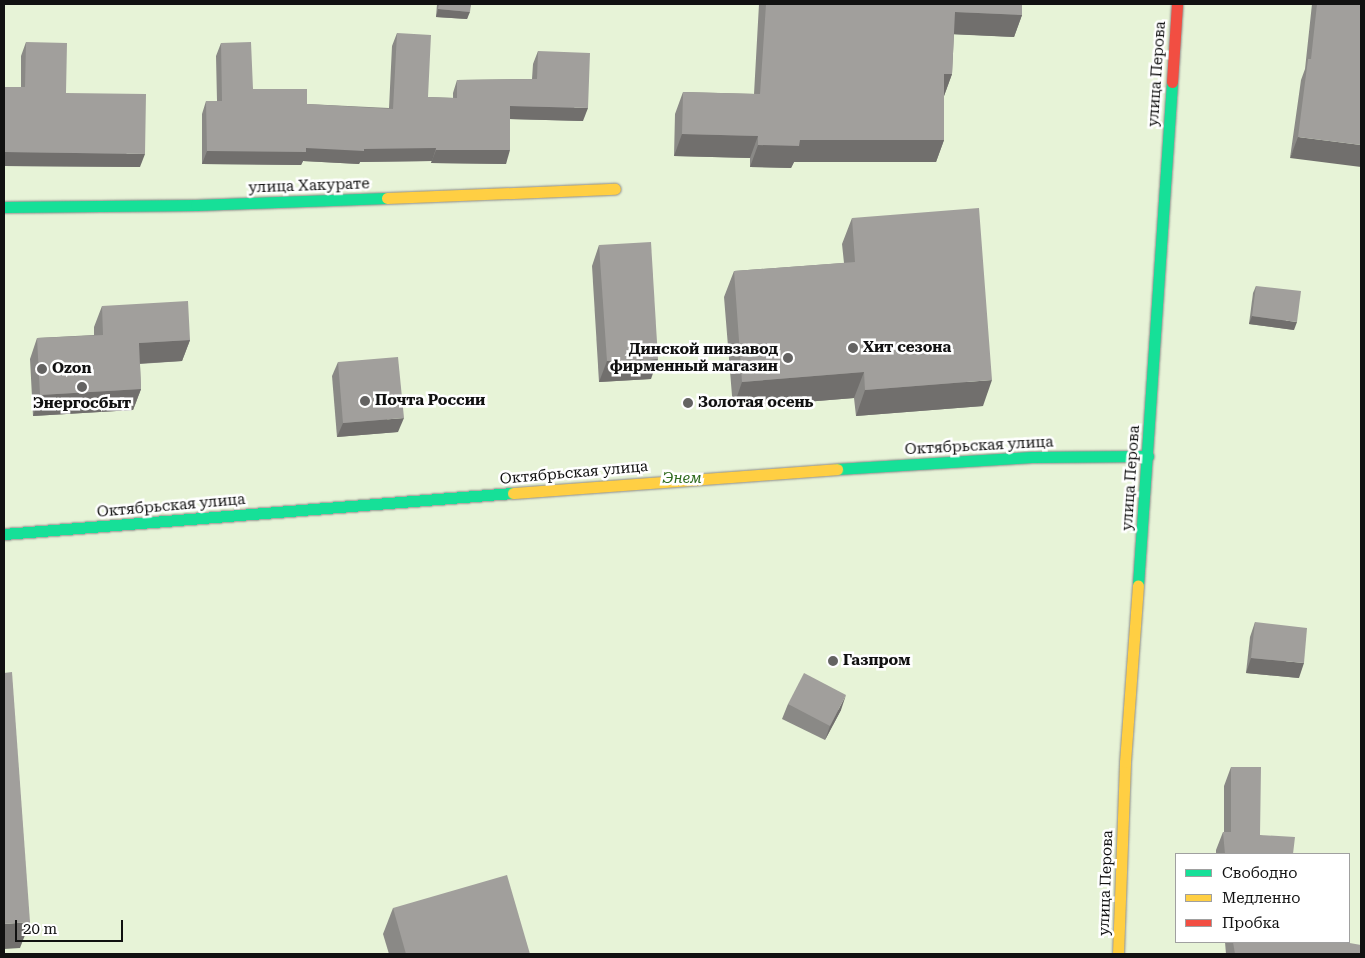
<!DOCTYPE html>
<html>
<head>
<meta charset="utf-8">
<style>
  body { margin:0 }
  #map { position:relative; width:1365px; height:958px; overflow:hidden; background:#fdfcf7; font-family:"Roboto Serif",serif }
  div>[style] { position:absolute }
  .green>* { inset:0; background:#e7f3d7 }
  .roads { filter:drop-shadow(0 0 1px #8e8d8b) drop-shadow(0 0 1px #8e8d8b) }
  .fast>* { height:11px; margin:-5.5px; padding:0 5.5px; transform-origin:5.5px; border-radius:5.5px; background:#16e098 }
  .slow>* { height:11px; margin:-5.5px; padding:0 5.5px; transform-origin:5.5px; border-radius:5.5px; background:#ffcf43 }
  .jam>* { height:11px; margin:-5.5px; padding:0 5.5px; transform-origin:5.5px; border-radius:5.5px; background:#f24e42 }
  .wall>* { inset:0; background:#8a8986 }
  .shaded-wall>* { inset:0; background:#716f6d }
  .building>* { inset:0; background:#a19f9c }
  .dots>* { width:14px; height:14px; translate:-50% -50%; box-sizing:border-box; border:2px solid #fff; border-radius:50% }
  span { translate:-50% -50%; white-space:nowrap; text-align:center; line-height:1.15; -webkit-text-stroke:5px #fff; paint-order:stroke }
  .street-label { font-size:15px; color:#111 }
  .poi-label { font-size:15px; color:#111; font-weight:700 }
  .left { translate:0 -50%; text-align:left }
  .right { translate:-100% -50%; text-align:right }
  .park-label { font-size:15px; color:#2f6b1f; font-style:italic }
  .frame { position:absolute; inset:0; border:5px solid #111; pointer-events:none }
  .legend { position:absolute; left:1175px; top:853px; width:175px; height:90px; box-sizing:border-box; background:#fff; border:1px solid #a0a0a0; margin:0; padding:6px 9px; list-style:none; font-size:15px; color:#111 }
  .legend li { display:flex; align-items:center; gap:10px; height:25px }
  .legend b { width:25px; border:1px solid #a0a0a0 }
  .scale { position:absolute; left:15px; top:920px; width:108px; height:22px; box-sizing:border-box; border:2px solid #111; border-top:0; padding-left:6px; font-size:15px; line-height:18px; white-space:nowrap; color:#111; -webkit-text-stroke:4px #fff; paint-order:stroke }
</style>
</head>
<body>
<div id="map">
  <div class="green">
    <div style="clip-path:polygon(evenodd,4px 4px,1361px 4px,1361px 954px,4px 954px,4px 4px,1176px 854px,1349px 854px,1349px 942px,1176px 942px,1176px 854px)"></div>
  </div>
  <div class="roads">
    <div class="fast">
      <div style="left:4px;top:207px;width:192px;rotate:-0.6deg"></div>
      <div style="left:196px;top:205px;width:191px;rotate:-2.1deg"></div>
      <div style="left:837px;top:469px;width:195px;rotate:-3.5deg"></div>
      <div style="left:1032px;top:457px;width:116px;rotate:-0.5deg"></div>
      <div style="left:4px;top:534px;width:511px;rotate:-4.61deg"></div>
      <div style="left:1138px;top:585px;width:504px;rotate:-86.13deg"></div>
    </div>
    <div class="slow">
      <div style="left:387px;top:198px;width:228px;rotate:-2.3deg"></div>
      <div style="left:513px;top:493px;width:325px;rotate:-4.2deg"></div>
      <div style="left:1118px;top:954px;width:192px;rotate:-87.9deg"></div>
      <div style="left:1125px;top:762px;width:177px;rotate:-85.8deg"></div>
    </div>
    <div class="jam">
      <div style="left:1172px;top:82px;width:78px;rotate:-86.3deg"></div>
    </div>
  </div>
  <div class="wall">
    <div style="clip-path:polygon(437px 4px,471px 4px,467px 19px,436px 17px)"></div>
    <div style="clip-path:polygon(759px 4px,1022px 4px,1022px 15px,1014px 37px,954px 34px,952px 74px,944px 96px,944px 140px,936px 162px,794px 162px,791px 168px,750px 167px,750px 158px,674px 156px,675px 114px,683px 92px,754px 94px)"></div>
    <div style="clip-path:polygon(1312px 4px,1361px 4px,1290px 158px,1301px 80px,1305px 69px)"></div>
    <div style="clip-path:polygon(397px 33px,428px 97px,453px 98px,453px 93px,457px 80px,532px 79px,533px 64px,538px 51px,583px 121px,510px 119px,506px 164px,431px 163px,432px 161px,360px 162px,359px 164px,303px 161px,301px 165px,202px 164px,202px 114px,206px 101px,217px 101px,216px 56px,221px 43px,253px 89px,307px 104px,389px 108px,392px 46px)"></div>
    <div style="clip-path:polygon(26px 42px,66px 93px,140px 167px,4px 166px,4px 87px,21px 87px,21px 56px)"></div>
    <div style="clip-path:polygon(852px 218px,983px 406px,856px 416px,854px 398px,733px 408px,724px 297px,734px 271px,844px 263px,842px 244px)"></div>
    <div style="clip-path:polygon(599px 245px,651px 379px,599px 382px,592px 266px)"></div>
    <div style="clip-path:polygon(1256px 286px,1294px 330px,1249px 324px,1253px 293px)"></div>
    <div style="clip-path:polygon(102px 306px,190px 340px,182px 361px,140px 364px,141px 389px,133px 410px,33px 416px,30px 359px,37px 338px,94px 335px,94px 327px)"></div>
    <div style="clip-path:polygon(338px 362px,398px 432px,337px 437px,332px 376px)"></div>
    <div style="clip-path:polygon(1255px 622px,1299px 678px,1246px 673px,1250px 637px)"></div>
    <div style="clip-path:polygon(788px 704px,841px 710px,825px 740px,782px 719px)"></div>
    <div style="clip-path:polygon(1231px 767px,1260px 835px,1293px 854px,1216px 854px,1216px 850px,1223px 832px,1224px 832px,1224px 786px)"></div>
    <div style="clip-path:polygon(393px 908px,530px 954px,389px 954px,383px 934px)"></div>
    <div style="clip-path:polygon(1225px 942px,1344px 942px,1361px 954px,1226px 954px)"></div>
  </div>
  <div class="shaded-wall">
    <div style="clip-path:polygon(438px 9px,470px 12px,467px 19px,436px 17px)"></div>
    <div style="clip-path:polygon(955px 12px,1022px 15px,1014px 37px,947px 34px)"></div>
    <div style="clip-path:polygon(944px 74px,952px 74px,944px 96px,936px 96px)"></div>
    <div style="clip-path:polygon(510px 106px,588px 108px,583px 121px,506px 119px)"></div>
    <div style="clip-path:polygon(682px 134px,758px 136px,750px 158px,674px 156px)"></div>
    <div style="clip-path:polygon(1298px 137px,1361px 145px,1361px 167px,1290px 158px)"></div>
    <div style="clip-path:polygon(800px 140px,944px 140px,936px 162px,794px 162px,791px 168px,750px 167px,758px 145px)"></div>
    <div style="clip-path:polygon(306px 148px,436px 148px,432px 161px,360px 162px,359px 164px,303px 161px,301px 165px,202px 164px,207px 151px)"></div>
    <div style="clip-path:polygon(436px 150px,510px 150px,506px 164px,431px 163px)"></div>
    <div style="clip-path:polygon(4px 152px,145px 154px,140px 167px,4px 166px)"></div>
    <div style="clip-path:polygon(1252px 316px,1297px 322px,1294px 330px,1249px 324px)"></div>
    <div style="clip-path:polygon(190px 340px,182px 361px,131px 364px,139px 343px)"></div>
    <div style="clip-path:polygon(658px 359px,651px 379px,599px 382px,607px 361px)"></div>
    <div style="clip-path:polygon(864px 372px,854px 398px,733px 408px,742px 382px)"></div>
    <div style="clip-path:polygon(992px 380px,983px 406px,856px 416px,865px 390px)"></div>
    <div style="clip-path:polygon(141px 389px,133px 410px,33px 416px,40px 395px)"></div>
    <div style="clip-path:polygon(404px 418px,398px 432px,337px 437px,343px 423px)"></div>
    <div style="clip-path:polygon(1251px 658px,1304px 663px,1299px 678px,1246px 673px)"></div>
    <div style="clip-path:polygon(846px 695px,841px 710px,825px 740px,830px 726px)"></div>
    <div style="clip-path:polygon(30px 922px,20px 948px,4px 949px,4px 924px)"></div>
  </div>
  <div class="building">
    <div style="clip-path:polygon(439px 4px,471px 4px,470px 12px,438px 9px)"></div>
    <div style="clip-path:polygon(766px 4px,1022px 4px,1022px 15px,955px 12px,952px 74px,944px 74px,944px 140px,800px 140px,799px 146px,758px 145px,758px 136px,682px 134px,683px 92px,760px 94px)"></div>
    <div style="clip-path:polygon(1317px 4px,1361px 4px,1361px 145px,1298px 137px,1308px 59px,1311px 59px)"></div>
    <div style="clip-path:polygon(397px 33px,431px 35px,428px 97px,457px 98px,457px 80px,537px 79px,538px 51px,590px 53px,588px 108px,510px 106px,510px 150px,436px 150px,436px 148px,364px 149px,364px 151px,306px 148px,306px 152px,207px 151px,206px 101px,222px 101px,221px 43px,251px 42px,253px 89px,307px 89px,307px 104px,393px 109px)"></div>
    <div style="clip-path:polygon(26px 42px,67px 43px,66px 93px,146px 94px,145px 154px,4px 152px,4px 87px,25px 87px)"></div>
    <div style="clip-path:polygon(979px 208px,992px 380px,865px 390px,864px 372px,742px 382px,734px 271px,855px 262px,852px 218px)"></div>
    <div style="clip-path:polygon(651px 242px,658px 359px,607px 361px,599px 245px)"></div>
    <div style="clip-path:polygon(1256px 286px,1301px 291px,1297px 322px,1252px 316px)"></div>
    <div style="clip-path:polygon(188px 301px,190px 340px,139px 343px,141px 389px,40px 395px,37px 338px,103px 335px,102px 306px)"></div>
    <div style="clip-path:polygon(398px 357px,404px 418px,343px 423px,338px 362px)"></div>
    <div style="clip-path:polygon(1255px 622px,1307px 628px,1304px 663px,1251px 658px)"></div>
    <div style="clip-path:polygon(12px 672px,30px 922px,4px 924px,4px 673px)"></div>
    <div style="clip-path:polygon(804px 673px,846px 695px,830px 726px,788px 704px)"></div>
    <div style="clip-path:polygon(1231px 767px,1261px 767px,1260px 835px,1295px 837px,1293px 854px,1225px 854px,1223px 832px,1231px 832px)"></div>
    <div style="clip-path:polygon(507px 875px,530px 954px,406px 954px,393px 908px)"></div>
    <div style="clip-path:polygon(1233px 942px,1344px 942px,1361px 945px,1361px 954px,1235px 954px)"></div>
  </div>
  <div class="dots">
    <div style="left:853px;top:348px;background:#646362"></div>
    <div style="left:788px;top:358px;background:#646362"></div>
    <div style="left:42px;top:369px;background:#646362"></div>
    <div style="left:82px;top:387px;background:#646362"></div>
    <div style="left:365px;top:401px;background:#646362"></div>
    <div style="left:688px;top:403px;background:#646362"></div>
    <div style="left:833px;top:661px;background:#646362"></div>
  </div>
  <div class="street-label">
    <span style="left:1157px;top:74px;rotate:-86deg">улица Перова</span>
    <span style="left:309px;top:186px;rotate:-2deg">улица Хакурате</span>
    <span style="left:979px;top:446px;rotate:-3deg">Октябрьская улица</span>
    <span style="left:574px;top:473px;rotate:-5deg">Октябрьская улица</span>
    <span style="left:1131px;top:478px;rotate:-86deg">улица Перова</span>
    <span style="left:171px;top:506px;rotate:-5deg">Октябрьская улица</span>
    <span style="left:1106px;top:883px;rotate:-88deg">улица Перова</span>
  </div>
  <div class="poi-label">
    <span class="left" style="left:863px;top:348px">Хит сезона</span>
    <span class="right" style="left:778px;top:358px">Динской пивзавод<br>фирменный магазин</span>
    <span class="left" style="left:52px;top:369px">Ozon</span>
    <span class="left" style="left:375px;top:401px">Почта России</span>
    <span class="left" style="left:698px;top:403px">Золотая осень</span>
    <span style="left:82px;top:404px">Энергосбыт</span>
    <span class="left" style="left:843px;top:661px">Газпром</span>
  </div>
  <div class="park-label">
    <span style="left:682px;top:479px">Энем</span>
  </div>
  <div class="frame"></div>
  <ul class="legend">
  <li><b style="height:6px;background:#16e098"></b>Свободно</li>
  <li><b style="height:6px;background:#ffcf43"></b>Медленно</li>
  <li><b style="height:6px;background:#f24e42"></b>Пробка</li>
  </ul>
  <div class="scale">20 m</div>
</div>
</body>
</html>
